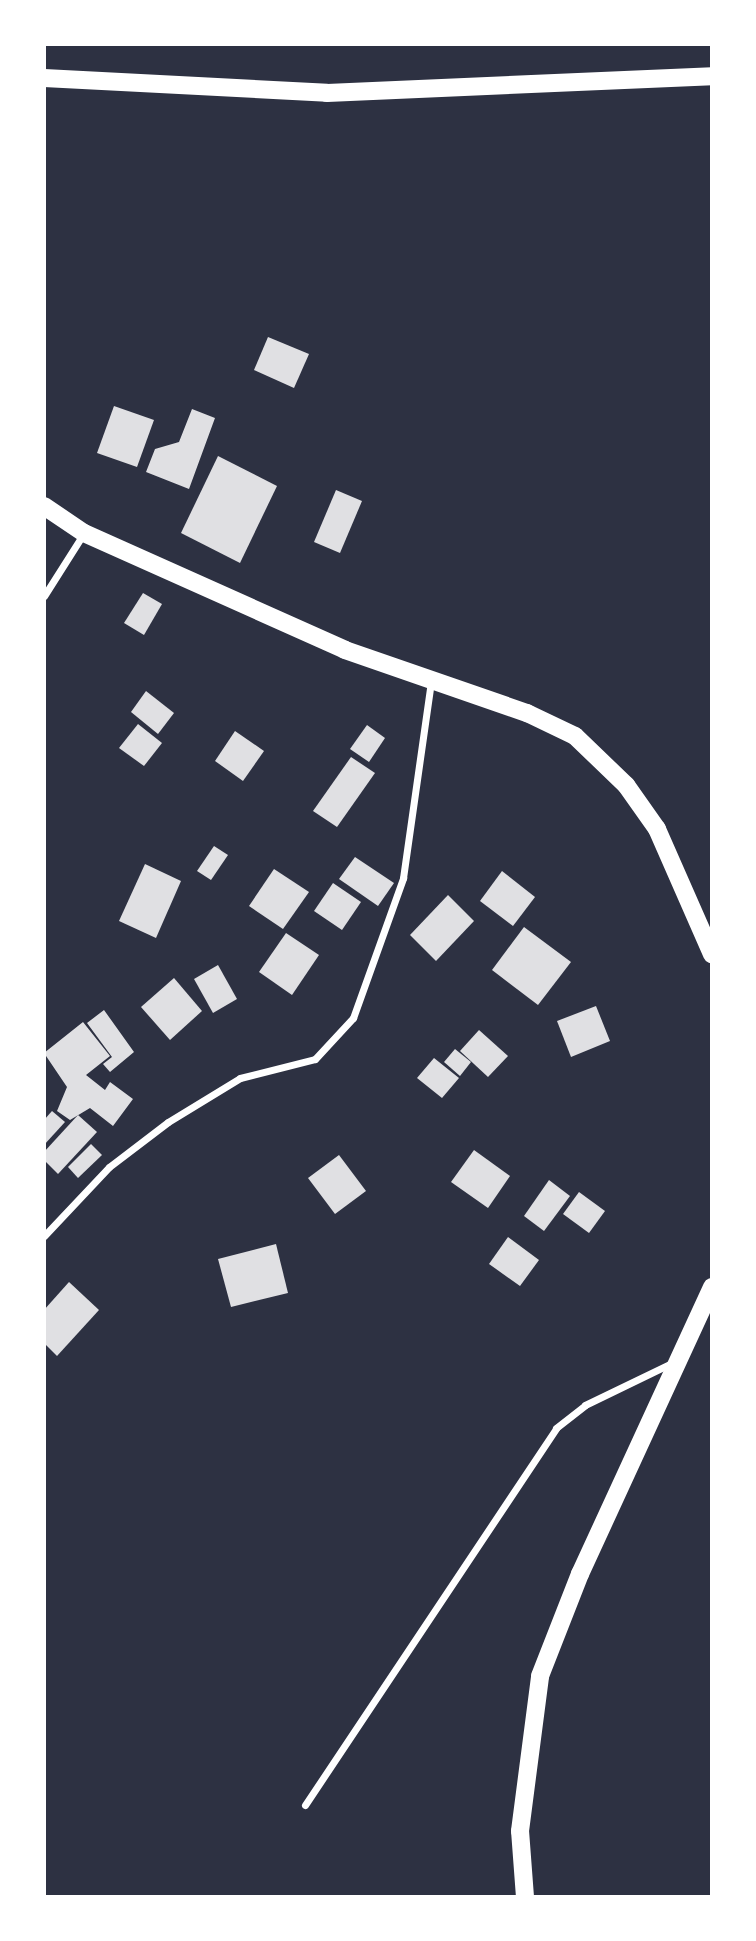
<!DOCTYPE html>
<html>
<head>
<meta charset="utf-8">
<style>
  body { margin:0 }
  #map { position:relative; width:756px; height:1941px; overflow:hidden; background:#2d3142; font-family:Lato,sans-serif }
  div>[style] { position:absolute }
  .building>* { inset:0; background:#e0e0e3 }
  .minor>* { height:7px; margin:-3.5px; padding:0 3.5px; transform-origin:3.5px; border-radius:3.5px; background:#fff }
  .primary>* { height:18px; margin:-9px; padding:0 9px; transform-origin:9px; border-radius:9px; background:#fff }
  span { translate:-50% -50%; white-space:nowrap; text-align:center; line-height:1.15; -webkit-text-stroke:5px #fff; paint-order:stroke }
  .frame { position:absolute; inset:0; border:46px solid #fff; pointer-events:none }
</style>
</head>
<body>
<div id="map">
  <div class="building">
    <div style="clip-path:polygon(268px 337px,309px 354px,294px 388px,254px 370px)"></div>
    <div style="clip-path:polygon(114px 406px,154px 420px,137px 467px,97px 453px)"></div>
    <div style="clip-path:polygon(192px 409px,215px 418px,189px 489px,146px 472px,155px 449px,179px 442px)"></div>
    <div style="clip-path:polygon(218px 456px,277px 486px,240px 563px,181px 533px)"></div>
    <div style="clip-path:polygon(336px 490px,362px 501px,340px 553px,314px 542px)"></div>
    <div style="clip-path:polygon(143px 593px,162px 604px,144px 635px,124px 623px)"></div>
    <div style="clip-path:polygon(146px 691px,174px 713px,158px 734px,131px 712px)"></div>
    <div style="clip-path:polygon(138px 724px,162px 743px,144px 766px,119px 748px)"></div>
    <div style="clip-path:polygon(367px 725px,385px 738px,369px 762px,350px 749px)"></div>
    <div style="clip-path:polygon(235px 731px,264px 751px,243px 781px,215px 761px)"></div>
    <div style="clip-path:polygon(351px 757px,375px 773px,337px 827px,313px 811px)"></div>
    <div style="clip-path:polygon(214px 846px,228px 855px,211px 880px,197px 871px)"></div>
    <div style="clip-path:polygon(355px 857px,394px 883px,378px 906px,339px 879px)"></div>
    <div style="clip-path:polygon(145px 864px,181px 881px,156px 938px,119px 921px)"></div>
    <div style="clip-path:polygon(274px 869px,309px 892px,283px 929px,249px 906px)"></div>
    <div style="clip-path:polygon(502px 871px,535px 897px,513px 926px,480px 901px)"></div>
    <div style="clip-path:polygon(333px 883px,361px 902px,342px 930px,314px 911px)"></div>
    <div style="clip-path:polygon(448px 895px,474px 921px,436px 961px,410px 935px)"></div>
    <div style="clip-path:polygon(524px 927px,571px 962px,538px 1005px,492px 970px)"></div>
    <div style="clip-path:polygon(286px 933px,319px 955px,292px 995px,259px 972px)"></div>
    <div style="clip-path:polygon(218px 965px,237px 999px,213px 1013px,194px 979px)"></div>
    <div style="clip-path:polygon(174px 978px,202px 1011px,170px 1040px,141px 1007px)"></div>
    <div style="clip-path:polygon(596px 1006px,610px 1041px,571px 1057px,557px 1021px)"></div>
    <div style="clip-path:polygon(104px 1010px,134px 1052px,110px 1072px,103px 1064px,112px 1057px,87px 1023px)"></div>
    <div style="clip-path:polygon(83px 1022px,110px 1056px,86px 1075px,105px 1090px,110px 1082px,133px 1099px,113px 1126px,90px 1108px,70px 1120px,57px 1111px,67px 1087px,44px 1053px)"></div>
    <div style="clip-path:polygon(479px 1030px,508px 1056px,488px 1077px,460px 1051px)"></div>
    <div style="clip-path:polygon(455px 1049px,471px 1062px,460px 1076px,444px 1062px)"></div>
    <div style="clip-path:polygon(434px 1058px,459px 1078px,442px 1098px,417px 1078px)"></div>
    <div style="clip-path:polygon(52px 1111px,65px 1122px,44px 1145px,44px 1120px)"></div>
    <div style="clip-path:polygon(78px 1115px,97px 1132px,58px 1174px,44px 1160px,44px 1152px)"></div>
    <div style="clip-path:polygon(91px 1144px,102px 1155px,78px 1178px,68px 1167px)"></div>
    <div style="clip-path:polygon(474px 1150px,510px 1176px,488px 1208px,451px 1182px)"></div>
    <div style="clip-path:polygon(339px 1155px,366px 1191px,335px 1214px,308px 1178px)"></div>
    <div style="clip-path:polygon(549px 1180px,570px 1196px,544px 1231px,524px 1216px)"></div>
    <div style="clip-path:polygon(579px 1192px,605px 1211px,589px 1233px,563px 1214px)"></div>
    <div style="clip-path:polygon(508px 1237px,539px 1260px,520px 1286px,489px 1264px)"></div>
    <div style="clip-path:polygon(276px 1244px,288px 1293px,231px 1307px,218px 1259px)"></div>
    <div style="clip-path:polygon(69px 1282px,99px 1310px,57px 1356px,44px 1343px,44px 1310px)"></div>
  </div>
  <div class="minor">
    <div style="left:44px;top:596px;width:75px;rotate:-57.6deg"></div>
    <div style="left:44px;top:1236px;width:95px;rotate:-46.7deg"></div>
    <div style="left:109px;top:1167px;width:74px;rotate:-37.3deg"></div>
    <div style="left:168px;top:1122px;width:84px;rotate:-31.4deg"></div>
    <div style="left:240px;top:1078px;width:77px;rotate:-14.2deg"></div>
    <div style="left:315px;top:1059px;width:56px;rotate:-47.2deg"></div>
    <div style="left:353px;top:1018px;width:149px;rotate:-70.3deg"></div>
    <div style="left:403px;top:878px;width:198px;rotate:-81.9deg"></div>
    <div style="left:305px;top:1805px;width:453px;rotate:-56.3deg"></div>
    <div style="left:556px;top:1428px;width:37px;rotate:-38deg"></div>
    <div style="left:585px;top:1405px;width:99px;rotate:-25.8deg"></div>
  </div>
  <div class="primary">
    <div style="left:44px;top:78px;width:283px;rotate:3deg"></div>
    <div style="left:327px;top:93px;width:385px;rotate:-2.5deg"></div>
    <div style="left:44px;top:506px;width:48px;rotate:34deg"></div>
    <div style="left:84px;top:533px;width:286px;rotate:24.1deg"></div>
    <div style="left:345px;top:650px;width:193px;rotate:19.1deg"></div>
    <div style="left:527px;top:713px;width:53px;rotate:25.6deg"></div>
    <div style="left:575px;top:736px;width:71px;rotate:43.9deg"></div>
    <div style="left:626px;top:785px;width:54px;rotate:54.8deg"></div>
    <div style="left:657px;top:829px;width:137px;rotate:66.3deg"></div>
    <div style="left:525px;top:1897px;width:66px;rotate:-94.3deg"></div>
    <div style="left:520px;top:1831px;width:156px;rotate:-82.6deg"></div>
    <div style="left:540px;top:1676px;width:110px;rotate:-68.6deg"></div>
    <div style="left:580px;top:1574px;width:316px;rotate:-65.3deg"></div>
  </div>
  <div class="frame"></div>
</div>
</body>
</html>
